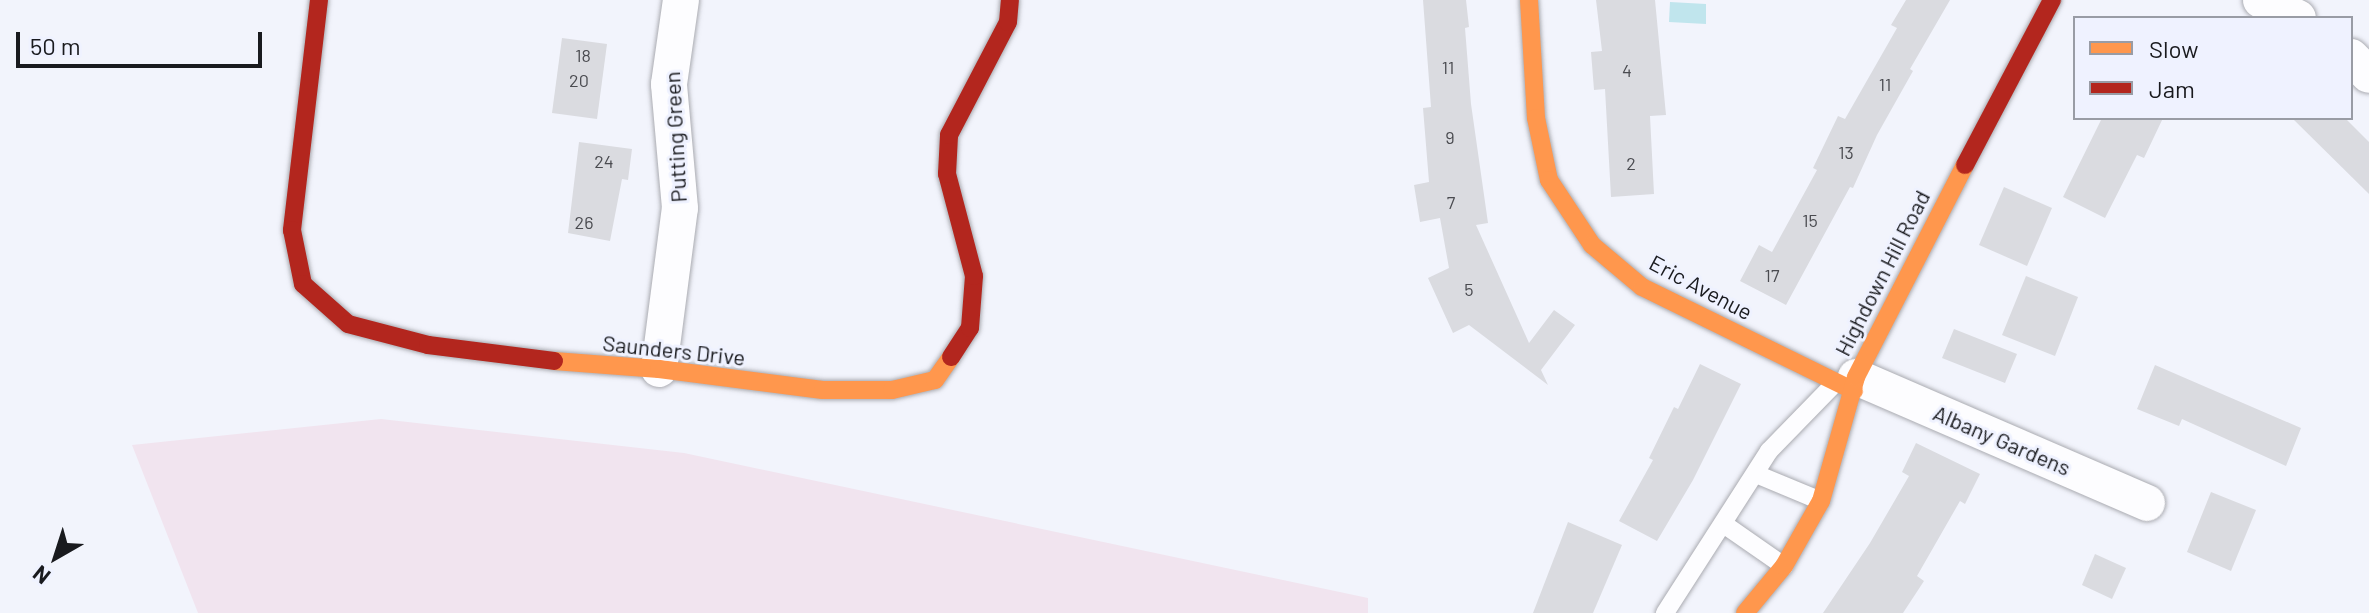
<!DOCTYPE html>
<html>
<head>
<meta charset="utf-8">
<style>
  body { margin:0 }
  #map { position:relative; width:2369px; height:613px; overflow:hidden; background:#f2f4fc; font-family:Barlow,sans-serif }
  div>[style] { position:absolute }
  .green>* { inset:0; background:#f1e4ef }
  .water>* { inset:0; background:#c0e5ed }
  .building>* { inset:0; background:#dadbe0 }
  .roads { filter:drop-shadow(0 0 2px #aaabb1) drop-shadow(0 0 2px #aaabb1) }
  .lane>* { height:18px; margin:-9px; padding:0 9px; transform-origin:9px; border-radius:9px; background:#fdfdff }
  .street>* { height:36px; margin:-18px; padding:0 18px; transform-origin:18px; border-radius:18px; background:#fdfdff }
  .slow>* { height:18px; margin:-9px; padding:0 9px; transform-origin:9px; border-radius:9px; background:#ff974d }
  .jam>* { height:18px; margin:-9px; padding:0 9px; transform-origin:9px; border-radius:9px; background:#b3261e }
  span { translate:-50% -50%; white-space:nowrap; text-align:center; line-height:1.15; -webkit-text-stroke:6px #eff2ff; paint-order:stroke }
  .number-label { font-size:18px; color:#4a4b50 }
  .number-label span { -webkit-text-stroke-width:0 }
  .street-label { font-size:22px; color:#191a1e }
  .legend { position:absolute; left:2073px; top:16px; width:280px; height:104px; box-sizing:border-box; background:#eff2ff; border:2px solid #999ca5; margin:0; padding:10px 14px; list-style:none; font-size:24px; color:#191a1e }
  .legend li { display:flex; align-items:center; gap:16px; height:40px }
  .legend b { width:40px; border:2px solid #999ca5 }
  .north { position:absolute; left:16px; top:517px; width:80px; height:80px; -webkit-text-stroke:6px #eff2ff; paint-order:stroke; rotate:219deg; font-size:22px; font-weight:700; line-height:32px; text-align:center; color:#191a1e }
  .north::after { content:''; display:block; margin:auto; width:28px; height:36px; background:#191a1e; clip-path:polygon(50% 0,100% 100%,50% 72%,0 100%) }
  .scale { position:absolute; left:16px; top:32px; width:246px; height:36px; box-sizing:border-box; border:4px solid #191a1e; border-top:0; padding-left:10px; font-size:24px; line-height:28px; white-space:nowrap; color:#191a1e; -webkit-text-stroke:6px #eff2ff; paint-order:stroke }
</style>
</head>
<body>
<div id="map">
  <div class="green">
    <div style="clip-path:polygon(381px 419px,684px 453px,1368px 598px,1368px 613px,198px 613px,132px 445px)"></div>
  </div>
  <div class="water">
    <div style="clip-path:polygon(1670px 2px,1706px 4px,1706px 24px,1669px 22px)"></div>
  </div>
  <div class="building">
    <div style="clip-path:polygon(1423px 0,1466px 0,1469px 27px,1465px 28px,1471px 104px,1488px 223px,1476px 225px,1529px 343px,1554px 310px,1575px 325px,1541px 370px,1548px 385px,1469px 325px,1453px 333px,1428px 278px,1449px 268px,1440px 218px,1420px 222px,1414px 185px,1429px 182px,1423px 108px,1431px 107px)"></div>
    <div style="clip-path:polygon(1596px 0,1655px 0,1666px 115px,1650px 116px,1654px 194px,1611px 197px,1605px 89px,1594px 90px,1591px 52px,1602px 51px)"></div>
    <div style="clip-path:polygon(1906px 0,1950px 0,1910px 69px,1913px 71px,1877px 135px,1853px 188px,1850px 187px,1786px 305px,1740px 281px,1759px 245px,1772px 252px,1817px 170px,1813px 168px,1838px 116px,1845px 119px,1897px 28px,1891px 25px)"></div>
    <div style="clip-path:polygon(562px 38px,607px 44px,597px 119px,552px 113px)"></div>
    <div style="clip-path:polygon(2102px 118px,2163px 118px,2144px 158px,2137px 155px,2105px 218px,2063px 197px)"></div>
    <div style="clip-path:polygon(2292px 118px,2345px 118px,2369px 142px,2369px 194px)"></div>
    <div style="clip-path:polygon(579px 142px,632px 149px,628px 180px,622px 179px,610px 241px,568px 233px)"></div>
    <div style="clip-path:polygon(2004px 187px,2052px 208px,2027px 266px,1979px 245px)"></div>
    <div style="clip-path:polygon(2026px 276px,2078px 297px,2055px 356px,2002px 335px)"></div>
    <div style="clip-path:polygon(1954px 329px,2017px 354px,2005px 383px,1942px 358px)"></div>
    <div style="clip-path:polygon(1700px 364px,1741px 384px,1693px 480px,1657px 541px,1619px 521px,1653px 460px,1649px 458px,1674px 407px,1678px 409px)"></div>
    <div style="clip-path:polygon(2155px 365px,2301px 428px,2286px 466px,2182px 419px,2179px 426px,2137px 409px)"></div>
    <div style="clip-path:polygon(1916px 443px,1980px 474px,1965px 504px,1960px 501px,1917px 576px,1924px 581px,1903px 613px,1823px 613px,1870px 543px,1909px 476px,1902px 472px)"></div>
    <div style="clip-path:polygon(2211px 492px,2256px 510px,2231px 571px,2187px 552px)"></div>
    <div style="clip-path:polygon(1568px 522px,1622px 545px,1593px 613px,1533px 613px)"></div>
    <div style="clip-path:polygon(2095px 554px,2126px 568px,2112px 599px,2082px 585px)"></div>
  </div>
  <div class="roads">
    <div class="lane">
      <div style="left:1756px;top:474px;width:70px;rotate:22.6deg"></div>
      <div style="left:1725px;top:525px;width:72px;rotate:34.8deg"></div>
      <div style="left:1665px;top:613px;width:193px;rotate:-57.3deg"></div>
      <div style="left:1769px;top:451px;width:96px;rotate:-45.8deg"></div>
    </div>
    <div class="street">
      <div style="left:2261px;top:0;width:41px;rotate:25.9deg"></div>
      <div style="left:2351px;top:57px;width:25px;rotate:45deg"></div>
      <div style="left:659px;top:369px;width:162px;rotate:-82.6deg"></div>
      <div style="left:680px;top:208px;width:124px;rotate:-95.1deg"></div>
      <div style="left:669px;top:84px;width:85px;rotate:-81.9deg"></div>
      <div style="left:1856px;top:377px;width:317px;rotate:23.4deg"></div>
    </div>
    <div class="slow">
      <div style="left:1529px;top:0;width:118px;rotate:86.6deg"></div>
      <div style="left:1536px;top:118px;width:63px;rotate:78.2deg"></div>
      <div style="left:1549px;top:180px;width:78px;rotate:56.5deg"></div>
      <div style="left:1592px;top:245px;width:65px;rotate:40deg"></div>
      <div style="left:1642px;top:287px;width:236px;rotate:26.1deg"></div>
      <div style="left:554px;top:361px;width:105px;rotate:4.4deg"></div>
      <div style="left:659px;top:369px;width:165px;rotate:7.3deg"></div>
      <div style="left:823px;top:390px;width:69px"></div>
      <div style="left:892px;top:390px;width:44px;rotate:-13.1deg"></div>
      <div style="left:935px;top:380px;width:28px;rotate:-55deg"></div>
      <div style="left:1745px;top:613px;width:61px;rotate:-50.3deg"></div>
      <div style="left:1784px;top:566px;width:75px;rotate:-60.4deg"></div>
      <div style="left:1821px;top:501px;width:129px;rotate:-74.2deg"></div>
      <div style="left:1856px;top:377px;width:238px;rotate:-62.8deg"></div>
    </div>
    <div class="jam">
      <div style="left:319px;top:0;width:232px;rotate:96.7deg"></div>
      <div style="left:292px;top:230px;width:55px;rotate:78.5deg"></div>
      <div style="left:303px;top:284px;width:60px;rotate:41.6deg"></div>
      <div style="left:348px;top:324px;width:83px;rotate:14.7deg"></div>
      <div style="left:428px;top:345px;width:127px;rotate:7.2deg"></div>
      <div style="left:1965px;top:165px;width:187px;rotate:-62.2deg"></div>
      <div style="left:951px;top:357px;width:35px;rotate:-57deg"></div>
      <div style="left:970px;top:328px;width:52px;rotate:-85.6deg"></div>
      <div style="left:974px;top:276px;width:106px;rotate:-104.8deg"></div>
      <div style="left:947px;top:174px;width:39px;rotate:-87deg"></div>
      <div style="left:949px;top:135px;width:127px;rotate:-62.4deg"></div>
      <div style="left:1008px;top:22px;width:22px;rotate:-85deg"></div>
    </div>
  </div>
  <div class="number-label">
    <span style="left:583px;top:55px">18</span>
    <span style="left:1448px;top:67px">11</span>
    <span style="left:1627px;top:70px">4</span>
    <span style="left:579px;top:80px">20</span>
    <span style="left:1885px;top:84px">11</span>
    <span style="left:1450px;top:137px">9</span>
    <span style="left:1846px;top:152px">13</span>
    <span style="left:604px;top:161px">24</span>
    <span style="left:1631px;top:163px">2</span>
    <span style="left:1451px;top:202px">7</span>
    <span style="left:1810px;top:220px">15</span>
    <span style="left:584px;top:222px">26</span>
    <span style="left:1772px;top:275px">17</span>
    <span style="left:1469px;top:289px">5</span>
  </div>
  <div class="street-label">
    <span style="left:675px;top:137px;rotate:-93deg">Putting Green</span>
    <span style="left:1882px;top:273px;rotate:-63deg">Highdown Hill Road</span>
    <span style="left:1701px;top:287px;rotate:28deg">Eric Avenue</span>
    <span style="left:674px;top:350px;rotate:6deg">Saunders Drive</span>
    <span style="left:2002px;top:440px;rotate:23deg">Albany Gardens</span>
  </div>
  <ul class="legend">
  <li><b style="height:10px;background:#ff974d"></b>Slow</li>
  <li><b style="height:10px;background:#b3261e"></b>Jam</li>
  </ul>
  <div class="north">N</div>
  <div class="scale">50 m</div>
</div>
</body>
</html>
